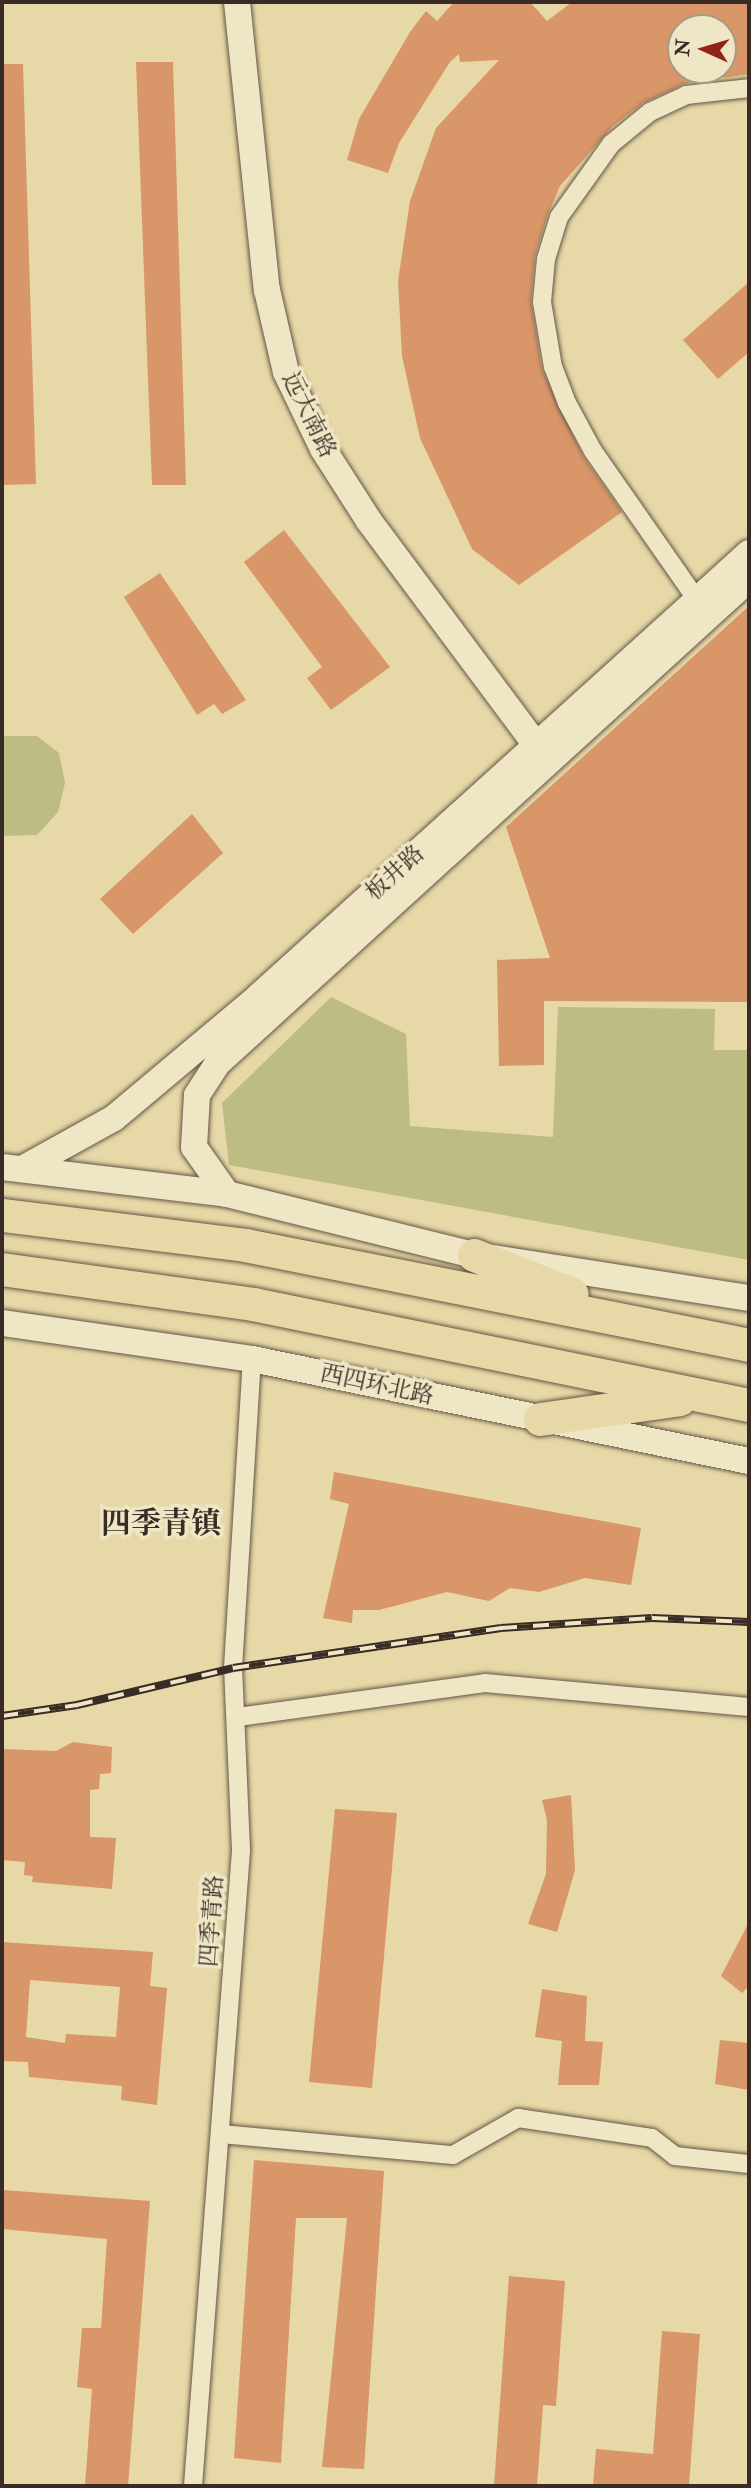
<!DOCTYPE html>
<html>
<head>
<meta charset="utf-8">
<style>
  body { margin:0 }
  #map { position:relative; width:751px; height:2488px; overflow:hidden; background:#e7d8a7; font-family:"IM FELL Double Pica","Noto Serif SC",serif }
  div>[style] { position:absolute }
  .green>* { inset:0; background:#bdbc82 }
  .building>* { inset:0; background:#d89669 }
  .roads { filter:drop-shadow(0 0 2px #645646) drop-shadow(0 0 2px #645646) }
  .street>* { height:18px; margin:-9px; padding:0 9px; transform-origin:9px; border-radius:9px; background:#efe6c6 }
  .secondary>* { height:26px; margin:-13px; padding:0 13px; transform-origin:13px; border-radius:13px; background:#efe6c6 }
  .highway>* { height:33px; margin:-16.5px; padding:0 16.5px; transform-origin:16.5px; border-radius:16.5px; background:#e7d8a7 }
  .rail>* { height:8px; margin-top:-4px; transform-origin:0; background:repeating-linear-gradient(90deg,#efe6c6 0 16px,#392b25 0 32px); box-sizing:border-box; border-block:2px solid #392b25 }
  span { translate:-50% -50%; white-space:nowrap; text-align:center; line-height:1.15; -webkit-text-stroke:7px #efe6c6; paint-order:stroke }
  .street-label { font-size:23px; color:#392b25 }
  .district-label { font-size:30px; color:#392b25; font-weight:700 }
  .frame { position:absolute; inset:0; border:4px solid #392b25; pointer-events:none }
  .north { position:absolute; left:667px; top:14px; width:70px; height:70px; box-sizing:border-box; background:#efe6c6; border:2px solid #a69b86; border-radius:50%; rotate:274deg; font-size:19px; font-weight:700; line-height:28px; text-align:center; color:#392b25 }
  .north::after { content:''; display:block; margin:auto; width:24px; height:32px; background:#8f2418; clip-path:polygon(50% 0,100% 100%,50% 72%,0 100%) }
</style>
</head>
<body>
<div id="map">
  <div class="green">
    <div style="clip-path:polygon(2px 736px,37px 736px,59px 753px,65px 783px,58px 812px,37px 835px,2px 836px)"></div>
    <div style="clip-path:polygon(331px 997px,406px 1034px,410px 1126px,553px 1137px,558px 1007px,715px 1009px,714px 1050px,749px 1050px,749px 1260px,229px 1165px,222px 1103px)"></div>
  </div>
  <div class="building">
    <div style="clip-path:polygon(evenodd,454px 2px,530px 2px,547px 21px,572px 2px,749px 2px,749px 74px,723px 78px,723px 73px,684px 84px,643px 103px,613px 126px,560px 186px,548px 214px,535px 256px,531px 301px,542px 369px,583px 456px,622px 512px,519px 585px,472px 549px,420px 438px,402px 356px,398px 281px,410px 201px,436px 128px,499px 60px,460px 62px,459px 54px,450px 62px,399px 143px,388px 173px,347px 160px,359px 119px,410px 32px,426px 11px,437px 21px,454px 2px,681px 28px,723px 28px,723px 70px,681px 70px,681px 28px)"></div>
    <div style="clip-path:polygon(136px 62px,173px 62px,186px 485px,152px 485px)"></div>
    <div style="clip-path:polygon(2px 64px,23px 64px,36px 484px,2px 485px)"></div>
    <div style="clip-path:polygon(749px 282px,749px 352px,718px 379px,683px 340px)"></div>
    <div style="clip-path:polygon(284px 530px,390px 667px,331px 710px,307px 678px,322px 667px,244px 562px)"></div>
    <div style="clip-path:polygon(160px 573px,246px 700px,222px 714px,214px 704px,197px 715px,124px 597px)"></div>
    <div style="clip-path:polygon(749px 606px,749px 1002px,544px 1001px,544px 1065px,499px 1066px,497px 960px,550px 958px,506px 827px)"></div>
    <div style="clip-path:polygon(192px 814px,223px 853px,133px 934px,100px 899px)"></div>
    <div style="clip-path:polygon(334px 1472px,641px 1528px,631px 1585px,585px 1578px,539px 1592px,510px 1588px,489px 1601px,447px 1592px,379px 1610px,353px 1610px,352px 1623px,323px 1618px,349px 1504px,330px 1499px)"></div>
    <div style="clip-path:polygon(73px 1742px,112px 1747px,111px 1773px,100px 1774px,99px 1789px,90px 1790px,90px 1837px,116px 1838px,112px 1889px,32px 1882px,33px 1876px,24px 1875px,25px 1862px,2px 1860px,2px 1749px,56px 1751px)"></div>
    <div style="clip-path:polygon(571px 1795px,575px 1870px,557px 1932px,528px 1924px,546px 1874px,547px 1820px,542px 1800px)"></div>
    <div style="clip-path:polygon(335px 1809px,397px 1813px,372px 2088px,309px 2082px)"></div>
    <div style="clip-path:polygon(749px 1922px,749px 1986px,742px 1993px,721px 1976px)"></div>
    <div style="clip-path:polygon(evenodd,2px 1942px,153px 1952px,150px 1986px,167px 1988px,157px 2105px,121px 2100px,122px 2086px,29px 2077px,28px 2062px,2px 2061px,2px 1942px,30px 1980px,120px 1987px,116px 2037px,66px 2034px,65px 2043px,26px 2037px,30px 1980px)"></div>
    <div style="clip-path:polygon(542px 1989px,587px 1996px,585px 2041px,603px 2042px,599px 2085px,558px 2085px,562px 2041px,535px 2037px)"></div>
    <div style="clip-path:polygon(720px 2040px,749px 2043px,749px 2090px,715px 2084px)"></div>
    <div style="clip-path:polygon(254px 2160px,384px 2171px,364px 2469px,322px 2467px,347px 2218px,296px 2218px,281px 2463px,234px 2458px)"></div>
    <div style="clip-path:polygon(3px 2190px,150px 2201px,128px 2486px,85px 2486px,92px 2389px,77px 2387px,82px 2328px,101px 2328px,107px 2239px,2px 2229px)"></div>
    <div style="clip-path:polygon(509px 2276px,565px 2281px,556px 2406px,543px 2405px,537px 2486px,494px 2486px)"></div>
    <div style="clip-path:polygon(662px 2331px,700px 2334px,689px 2486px,593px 2486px,596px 2449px,653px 2454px)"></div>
  </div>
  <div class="roads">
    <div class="street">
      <div style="left:697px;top:600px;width:182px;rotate:-124.9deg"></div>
      <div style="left:593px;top:451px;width:55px;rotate:-118.4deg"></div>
      <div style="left:567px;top:403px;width:39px;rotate:-111deg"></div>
      <div style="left:553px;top:367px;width:66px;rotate:-99.6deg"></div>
      <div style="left:542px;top:302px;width:43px;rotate:-84.7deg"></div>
      <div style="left:546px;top:259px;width:44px;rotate:-72.8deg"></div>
      <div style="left:559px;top:217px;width:90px;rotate:-54.5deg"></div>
      <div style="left:611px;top:144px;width:50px;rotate:-39.4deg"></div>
      <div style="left:650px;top:112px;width:40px;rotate:-25deg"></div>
      <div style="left:686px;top:95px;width:63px;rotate:-6.3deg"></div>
      <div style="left:238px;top:1717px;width:249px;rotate:-7.8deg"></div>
      <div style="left:485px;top:1683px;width:265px;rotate:5.2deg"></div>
      <div style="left:221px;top:2134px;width:233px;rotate:5.2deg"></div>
      <div style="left:453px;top:2155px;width:75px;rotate:-29.6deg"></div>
      <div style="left:518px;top:2118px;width:135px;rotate:8.5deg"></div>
      <div style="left:652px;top:2138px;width:29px;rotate:38deg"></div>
      <div style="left:675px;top:2156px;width:74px;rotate:6.2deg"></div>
      <div style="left:193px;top:2486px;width:638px;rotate:-85.68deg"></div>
      <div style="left:241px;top:1850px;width:182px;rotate:-92.5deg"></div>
      <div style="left:233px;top:1668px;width:310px;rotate:-86.5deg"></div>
    </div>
    <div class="secondary">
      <div style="left:237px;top:2px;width:290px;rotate:84.1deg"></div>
      <div style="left:267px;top:290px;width:84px;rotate:77deg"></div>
      <div style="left:286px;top:372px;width:85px;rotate:64.3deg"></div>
      <div style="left:323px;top:449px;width:85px;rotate:57.4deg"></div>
      <div style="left:369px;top:521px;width:298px;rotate:53.3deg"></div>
      <div style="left:2px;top:1167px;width:227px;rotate:6.8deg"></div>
      <div style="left:227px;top:1194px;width:254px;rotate:13.9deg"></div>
      <div style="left:474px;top:1255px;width:278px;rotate:8.9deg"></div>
      <div style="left:22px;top:1169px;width:105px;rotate:-29deg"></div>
      <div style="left:114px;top:1118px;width:188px;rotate:-40deg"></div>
      <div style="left:258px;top:997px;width:662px;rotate:-42.12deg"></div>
      <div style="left:227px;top:1194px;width:57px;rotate:-125.1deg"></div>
      <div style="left:194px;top:1147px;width:52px;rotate:-86.7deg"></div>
      <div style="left:197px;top:1095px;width:38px;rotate:-57deg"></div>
      <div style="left:218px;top:1063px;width:718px;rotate:-42.35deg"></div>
      <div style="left:2px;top:1323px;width:253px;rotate:8.2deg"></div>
      <div style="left:252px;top:1359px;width:507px;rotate:11.6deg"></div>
    </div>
    <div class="highway">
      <div style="left:2px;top:1215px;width:245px;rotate:7deg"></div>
      <div style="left:245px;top:1245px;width:514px;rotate:11.22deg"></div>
      <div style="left:474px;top:1255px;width:105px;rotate:21.7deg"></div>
      <div style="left:2px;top:1269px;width:253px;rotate:7.9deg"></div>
      <div style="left:253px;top:1304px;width:506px;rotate:11.51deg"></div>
      <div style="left:540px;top:1419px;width:141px;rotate:-8.1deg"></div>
    </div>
  </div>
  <div class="rail">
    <div style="left:2px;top:1716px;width:76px;rotate:-8.3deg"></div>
    <div style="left:77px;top:1705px;width:160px;rotate:-13.3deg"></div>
    <div style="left:233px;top:1668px;width:271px;rotate:-8.5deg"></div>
    <div style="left:501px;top:1628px;width:151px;rotate:-3.8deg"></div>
    <div style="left:652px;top:1618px;width:97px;rotate:2.4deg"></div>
  </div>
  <div class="street-label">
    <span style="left:309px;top:415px;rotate:64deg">远大南路</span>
    <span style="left:395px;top:873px;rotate:-42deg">板井路</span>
    <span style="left:377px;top:1385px;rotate:12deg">西四环北路</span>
    <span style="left:212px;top:1921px;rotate:-86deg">四季青路</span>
  </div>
  <div class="district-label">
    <span style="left:161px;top:1524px">四季青镇</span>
  </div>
  <div class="frame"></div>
  <div class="north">N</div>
</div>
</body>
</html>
